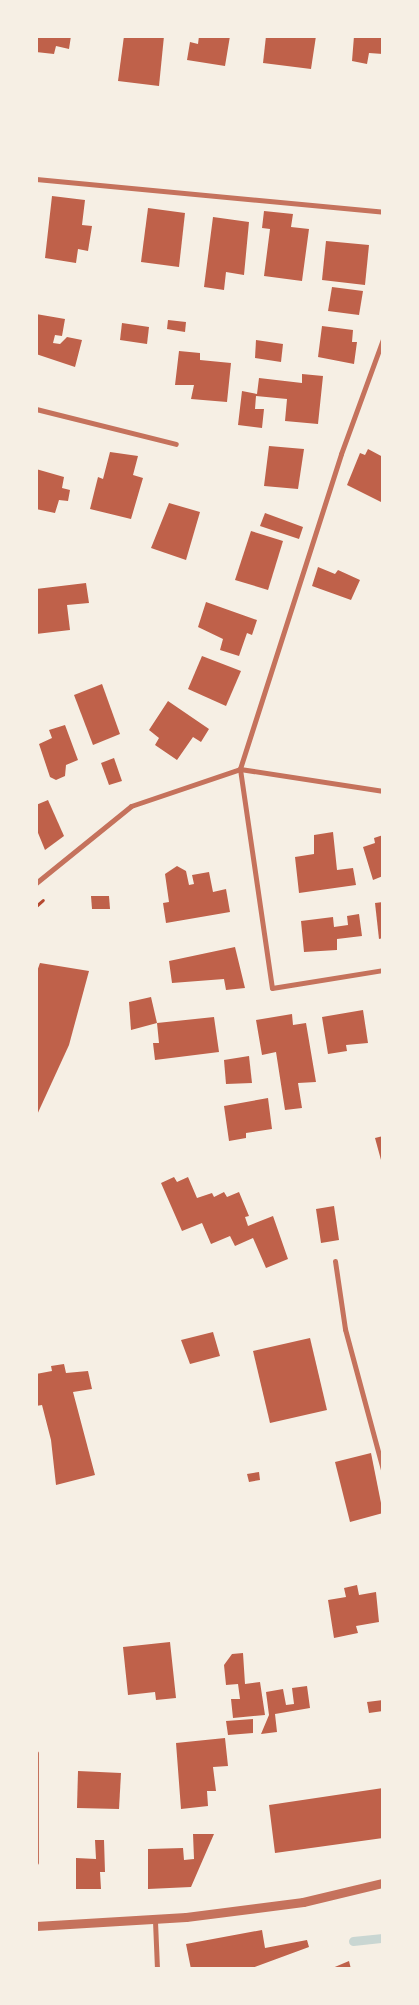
<!DOCTYPE html>
<html>
<head>
<meta charset="utf-8">
<style>
  body { margin:0 }
  #map { position:relative; width:419px; height:2005px; overflow:hidden; background:#f6efe4; font-family:Arial,sans-serif }
  div>[style] { position:absolute }
  .stream>* { height:9px; margin:-4.5px; padding:0 4.5px; transform-origin:4.5px; border-radius:4.5px; background:#c9d6d2 }
  .building>* { inset:0; background:#bf614a }
  .path>* { height:3px; margin:-1.5px; padding:0 1.5px; transform-origin:1.5px; border-radius:1.5px; background:#b5482f }
  .minor>* { height:5px; margin:-2.5px; padding:0 2.5px; transform-origin:2.5px; border-radius:2.5px; background:#c5725c }
  .tertiary>* { height:9px; margin:-4.5px; padding:0 4.5px; transform-origin:4.5px; border-radius:4.5px; background:#c5725c }
  span { translate:-50% -50%; white-space:nowrap; text-align:center; line-height:1.15; -webkit-text-stroke:4px #f6efe4; paint-order:stroke }
  .frame { position:absolute; inset:0; border:38px solid #f6efe4; pointer-events:none }
</style>
</head>
<body>
<div id="map">
  <div class="stream">
    <div style="left:353px;top:1941px;width:30px;rotate:-6deg"></div>
  </div>
  <div class="building">
    <div style="clip-path:polygon(36px 36px,71px 36px,69px 49px,56px 46px,54px 54px,36px 52px)"></div>
    <div style="clip-path:polygon(124px 36px,164px 36px,159px 86px,118px 81px)"></div>
    <div style="clip-path:polygon(199px 36px,230px 36px,225px 66px,187px 60px,190px 42px,198px 44px)"></div>
    <div style="clip-path:polygon(266px 36px,316px 36px,311px 69px,263px 63px)"></div>
    <div style="clip-path:polygon(354px 36px,383px 36px,383px 54px,369px 53px,367px 64px,352px 61px)"></div>
    <div style="clip-path:polygon(52px 196px,85px 200px,82px 225px,92px 226px,88px 251px,78px 249px,76px 263px,45px 258px)"></div>
    <div style="clip-path:polygon(148px 208px,185px 213px,179px 267px,141px 262px)"></div>
    <div style="clip-path:polygon(264px 211px,293px 214px,291px 227px,309px 229px,302px 281px,264px 276px,270px 229px,262px 228px)"></div>
    <div style="clip-path:polygon(213px 217px,249px 222px,244px 275px,226px 272px,224px 290px,204px 287px)"></div>
    <div style="clip-path:polygon(326px 241px,369px 245px,365px 285px,322px 280px)"></div>
    <div style="clip-path:polygon(332px 287px,363px 291px,359px 315px,328px 311px)"></div>
    <div style="clip-path:polygon(36px 314px,65px 319px,62px 336px,55px 335px,53px 343px,60px 344px,67px 337px,82px 340px,75px 367px,36px 354px)"></div>
    <div style="clip-path:polygon(168px 320px,186px 322px,185px 332px,167px 329px)"></div>
    <div style="clip-path:polygon(122px 323px,149px 327px,147px 344px,120px 340px)"></div>
    <div style="clip-path:polygon(322px 326px,353px 330px,352px 342px,357px 342px,354px 364px,318px 357px)"></div>
    <div style="clip-path:polygon(256px 340px,283px 344px,281px 362px,255px 358px)"></div>
    <div style="clip-path:polygon(179px 351px,200px 353px,200px 360px,231px 363px,227px 402px,191px 399px,194px 385px,175px 385px)"></div>
    <div style="clip-path:polygon(302px 374px,323px 376px,318px 424px,285px 421px,287px 399px,256px 396px,255px 409px,264px 409px,262px 428px,238px 425px,242px 391px,257px 394px,259px 378px,302px 383px)"></div>
    <div style="clip-path:polygon(269px 446px,304px 449px,298px 489px,264px 486px)"></div>
    <div style="clip-path:polygon(368px 449px,383px 457px,383px 503px,347px 485px,360px 453px,365px 455px)"></div>
    <div style="clip-path:polygon(110px 452px,138px 456px,133px 475px,143px 478px,131px 519px,90px 509px,98px 477px,103px 479px)"></div>
    <div style="clip-path:polygon(36px 469px,64px 477px,62px 488px,70px 490px,68px 501px,59px 500px,55px 513px,36px 509px)"></div>
    <div style="clip-path:polygon(169px 503px,200px 512px,186px 560px,151px 548px)"></div>
    <div style="clip-path:polygon(265px 513px,303px 527px,299px 539px,260px 526px)"></div>
    <div style="clip-path:polygon(251px 531px,283px 541px,268px 590px,235px 580px)"></div>
    <div style="clip-path:polygon(318px 567px,335px 574px,338px 570px,360px 580px,351px 600px,312px 586px)"></div>
    <div style="clip-path:polygon(86px 583px,89px 603px,67px 605px,70px 630px,36px 634px,36px 589px)"></div>
    <div style="clip-path:polygon(206px 602px,257px 620px,252px 635px,247px 633px,239px 656px,220px 650px,223px 639px,198px 627px)"></div>
    <div style="clip-path:polygon(202px 656px,241px 671px,226px 706px,188px 689px)"></div>
    <div style="clip-path:polygon(102px 684px,120px 734px,93px 745px,74px 695px)"></div>
    <div style="clip-path:polygon(168px 701px,209px 729px,201px 742px,193px 737px,177px 760px,155px 745px,159px 738px,149px 730px)"></div>
    <div style="clip-path:polygon(65px 725px,78px 760px,66px 765px,65px 776px,56px 780px,50px 777px,39px 744px,52px 738px,49px 730px)"></div>
    <div style="clip-path:polygon(114px 758px,122px 781px,109px 785px,101px 763px)"></div>
    <div style="clip-path:polygon(48px 800px,64px 836px,45px 850px,36px 828px,36px 805px)"></div>
    <div style="clip-path:polygon(333px 832px,337px 870px,353px 868px,356px 885px,299px 893px,295px 857px,314px 854px,314px 835px)"></div>
    <div style="clip-path:polygon(383px 835px,383px 876px,373px 880px,363px 847px,375px 843px,374px 838px)"></div>
    <div style="clip-path:polygon(177px 866px,186px 871px,189px 885px,194px 884px,192px 875px,209px 872px,213px 892px,226px 889px,230px 912px,166px 923px,163px 903px,169px 902px,165px 874px)"></div>
    <div style="clip-path:polygon(91px 896px,109px 896px,110px 909px,92px 909px)"></div>
    <div style="clip-path:polygon(383px 902px,383px 938px,379px 939px,375px 903px)"></div>
    <div style="clip-path:polygon(359px 914px,362px 936px,337px 939px,337px 950px,304px 952px,301px 921px,333px 917px,334px 927px,348px 925px,347px 916px)"></div>
    <div style="clip-path:polygon(235px 947px,245px 988px,226px 990px,224px 979px,172px 983px,169px 961px)"></div>
    <div style="clip-path:polygon(40px 963px,89px 971px,69px 1045px,36px 1117px,36px 974px)"></div>
    <div style="clip-path:polygon(151px 997px,157px 1023px,131px 1030px,129px 1002px)"></div>
    <div style="clip-path:polygon(363px 1010px,368px 1043px,346px 1045px,347px 1051px,328px 1054px,322px 1017px)"></div>
    <div style="clip-path:polygon(292px 1014px,293px 1025px,306px 1023px,316px 1082px,298px 1083px,302px 1108px,285px 1110px,276px 1052px,262px 1055px,256px 1020px)"></div>
    <div style="clip-path:polygon(214px 1017px,219px 1052px,155px 1060px,153px 1043px,159px 1043px,157px 1023px)"></div>
    <div style="clip-path:polygon(249px 1056px,252px 1083px,226px 1084px,224px 1060px)"></div>
    <div style="clip-path:polygon(268px 1098px,272px 1129px,246px 1133px,246px 1138px,229px 1141px,224px 1106px)"></div>
    <div style="clip-path:polygon(383px 1136px,383px 1160px,381px 1160px,375px 1138px)"></div>
    <div style="clip-path:polygon(174px 1177px,177px 1182px,188px 1177px,197px 1198px,212px 1193px,214px 1197px,224px 1192px,227px 1197px,239px 1192px,249px 1216px,245px 1217px,248px 1226px,273px 1216px,288px 1259px,266px 1268px,253px 1238px,235px 1246px,230px 1236px,211px 1244px,202px 1223px,182px 1231px,161px 1183px)"></div>
    <div style="clip-path:polygon(334px 1206px,339px 1240px,321px 1243px,316px 1209px)"></div>
    <div style="clip-path:polygon(213px 1332px,220px 1356px,190px 1364px,181px 1340px)"></div>
    <div style="clip-path:polygon(310px 1338px,327px 1410px,270px 1423px,253px 1351px)"></div>
    <div style="clip-path:polygon(64px 1364px,66px 1373px,88px 1371px,92px 1389px,73px 1392px,95px 1475px,56px 1485px,51px 1440px,42px 1405px,36px 1406px,36px 1374px,52px 1371px,51px 1366px)"></div>
    <div style="clip-path:polygon(371px 1453px,383px 1513px,350px 1522px,335px 1462px)"></div>
    <div style="clip-path:polygon(259px 1472px,260px 1480px,249px 1482px,247px 1474px)"></div>
    <div style="clip-path:polygon(357px 1585px,359px 1595px,376px 1592px,379px 1622px,356px 1626px,358px 1633px,334px 1638px,328px 1600px,346px 1597px,344px 1588px)"></div>
    <div style="clip-path:polygon(170px 1642px,176px 1698px,156px 1700px,155px 1692px,128px 1695px,123px 1647px)"></div>
    <div style="clip-path:polygon(243px 1653px,245px 1684px,260px 1682px,265px 1715px,233px 1718px,231px 1699px,240px 1699px,238px 1684px,226px 1685px,224px 1665px,232px 1654px)"></div>
    <div style="clip-path:polygon(307px 1686px,310px 1708px,275px 1714px,277px 1732px,261px 1734px,269px 1715px,266px 1692px,283px 1689px,286px 1705px,294px 1704px,292px 1688px)"></div>
    <div style="clip-path:polygon(383px 1700px,383px 1711px,369px 1713px,367px 1702px)"></div>
    <div style="clip-path:polygon(253px 1719px,253px 1733px,228px 1735px,226px 1721px)"></div>
    <div style="clip-path:polygon(225px 1738px,228px 1766px,213px 1767px,216px 1791px,207px 1791px,208px 1806px,181px 1809px,176px 1743px)"></div>
    <div style="clip-path:polygon(78px 1771px,121px 1773px,119px 1809px,77px 1808px)"></div>
    <div style="clip-path:polygon(383px 1788px,383px 1838px,275px 1853px,269px 1805px)"></div>
    <div style="clip-path:polygon(193px 1834px,214px 1834px,191px 1887px,148px 1889px,148px 1849px,183px 1848px,184px 1860px,194px 1859px)"></div>
    <div style="clip-path:polygon(95px 1840px,104px 1840px,105px 1872px,100px 1872px,101px 1889px,76px 1889px,76px 1858px,96px 1859px)"></div>
    <div style="clip-path:polygon(262px 1930px,265px 1948px,307px 1940px,309px 1947px,249px 1969px,191px 1969px,186px 1944px)"></div>
    <div style="clip-path:polygon(349px 1961px,351px 1969px,330px 1969px)"></div>
  </div>
  <div class="path">
    <div style="left:36px;top:906px;width:9px;rotate:-41deg"></div>
  </div>
  <div class="minor">
    <div style="left:36px;top:179px;width:349px;rotate:5.4deg"></div>
    <div style="left:383px;top:339px;width:122px;rotate:110.1deg"></div>
    <div style="left:341px;top:454px;width:331px;rotate:107.8deg"></div>
    <div style="left:240px;top:769px;width:221px;rotate:81.7deg"></div>
    <div style="left:272px;top:988px;width:112px;rotate:-9.2deg"></div>
    <div style="left:36px;top:409px;width:144px;rotate:14deg"></div>
    <div style="left:36px;top:883px;width:122px;rotate:-39deg"></div>
    <div style="left:131px;top:806px;width:115px;rotate:-18.7deg"></div>
    <div style="left:240px;top:769px;width:145px;rotate:8.7deg"></div>
    <div style="left:335px;top:1261px;width:69px;rotate:81.6deg"></div>
    <div style="left:345px;top:1329px;width:146px;rotate:74.9deg"></div>
    <div style="left:36px;top:1753px;width:109px;rotate:90deg"></div>
    <div style="left:155px;top:1921px;width:48px;rotate:87.6deg"></div>
  </div>
  <div class="tertiary">
    <div style="left:36px;top:1926px;width:150px;rotate:-3.4deg"></div>
    <div style="left:186px;top:1917px;width:118px;rotate:-7.3deg"></div>
    <div style="left:303px;top:1902px;width:82px;rotate:-13.4deg"></div>
  </div>
  <div class="frame"></div>
</div>
</body>
</html>
